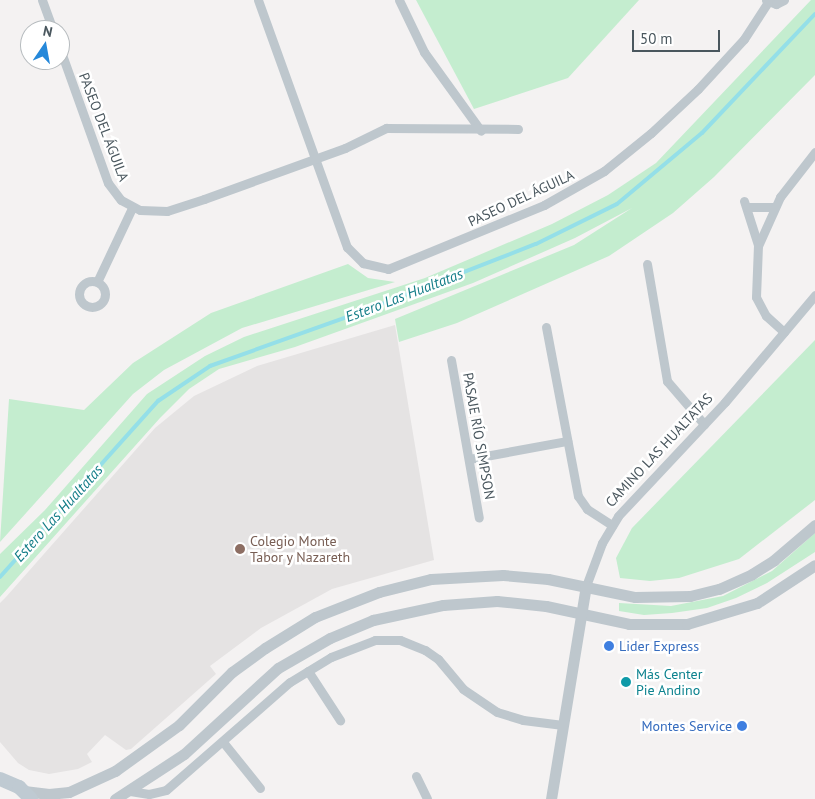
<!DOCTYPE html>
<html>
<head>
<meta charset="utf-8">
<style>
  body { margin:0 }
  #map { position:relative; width:815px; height:799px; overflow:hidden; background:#f4f2f2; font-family:"PT Sans",sans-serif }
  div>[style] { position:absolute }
  .education>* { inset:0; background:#e5e3e3 }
  .green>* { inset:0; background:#c4edcf }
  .stream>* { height:4px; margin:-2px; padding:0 2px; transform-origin:2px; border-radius:2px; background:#94dfe8 }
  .minor>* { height:9px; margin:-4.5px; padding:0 4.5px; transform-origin:4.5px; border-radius:4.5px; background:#bec7cd }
  .minor>.ring { margin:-4.5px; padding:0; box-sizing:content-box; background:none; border:9px solid #bec7cd; border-radius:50% }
  .tertiary>* { height:11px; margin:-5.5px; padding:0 5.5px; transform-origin:5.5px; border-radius:5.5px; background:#bec7cd }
  .secondary>* { height:14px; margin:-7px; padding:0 7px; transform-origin:7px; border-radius:7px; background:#bfcad2 }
  .dots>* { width:14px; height:14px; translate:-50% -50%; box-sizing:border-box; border:2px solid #fff; border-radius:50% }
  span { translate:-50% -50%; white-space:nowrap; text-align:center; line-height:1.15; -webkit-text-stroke:5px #fff; paint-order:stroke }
  .street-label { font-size:14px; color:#4a575e }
  .education-label { font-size:14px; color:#785e54 }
  .left { translate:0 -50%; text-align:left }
  .shop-label { font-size:14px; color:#366cbe }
  .right { translate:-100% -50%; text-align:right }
  .culture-label { font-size:14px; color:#0d838f }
  .water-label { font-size:15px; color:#147d88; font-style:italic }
  .north { position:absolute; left:20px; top:20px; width:50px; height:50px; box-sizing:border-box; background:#fff; border:1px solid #b7bcbf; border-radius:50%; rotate:12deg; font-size:14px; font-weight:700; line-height:20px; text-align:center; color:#4a575e }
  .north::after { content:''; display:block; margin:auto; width:18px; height:22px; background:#2588da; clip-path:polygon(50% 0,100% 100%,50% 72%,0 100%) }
  .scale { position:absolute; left:632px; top:30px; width:88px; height:22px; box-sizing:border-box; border:2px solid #4a575e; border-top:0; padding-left:6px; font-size:15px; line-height:18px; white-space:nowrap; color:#4a575e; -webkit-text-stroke:4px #fff; paint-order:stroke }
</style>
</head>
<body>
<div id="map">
  <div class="education">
    <div style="clip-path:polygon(395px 325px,434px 560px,332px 589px,261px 628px,210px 666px,216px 674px,131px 749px,126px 750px,105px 735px,87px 754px,92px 762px,78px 769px,49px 774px,29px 770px,18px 763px,0 742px,0 603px,6px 597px,155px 428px,194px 396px,257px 366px)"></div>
  </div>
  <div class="green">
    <div style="clip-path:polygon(416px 0,639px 0,568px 78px,474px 109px)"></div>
    <div style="clip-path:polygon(811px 0,815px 0,815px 75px,714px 177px,673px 213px,609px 256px,457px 323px,399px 342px,395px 319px,574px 245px,632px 208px,575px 238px,473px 283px,295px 347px,219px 369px,189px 389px,160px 418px,0 597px,0 554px,45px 510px,147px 394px,205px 356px,244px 337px,425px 278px,552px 224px,608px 195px,656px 163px)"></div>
    <div style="clip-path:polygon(348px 264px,368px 278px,395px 282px,242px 328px,164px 370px,133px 394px,0 542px,9px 399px,84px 410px,133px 363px,211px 313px)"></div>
    <div style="clip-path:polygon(815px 340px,815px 500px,739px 559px,679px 578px,650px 581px,620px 578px,616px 558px,632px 528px)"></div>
    <div style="clip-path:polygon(815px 533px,815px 552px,767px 583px,736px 598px,707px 608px,672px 613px,644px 615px,619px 611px,619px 603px,671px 606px,723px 596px,772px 571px)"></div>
  </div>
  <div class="stream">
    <div style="left:0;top:577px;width:237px;rotate:-48.1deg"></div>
    <div style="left:158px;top:401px;width:63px;rotate:-33.9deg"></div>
    <div style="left:210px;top:366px;width:169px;rotate:-19.7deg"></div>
    <div style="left:369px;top:309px;width:179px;rotate:-21.3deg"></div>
    <div style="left:536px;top:244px;width:90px;rotate:-26.3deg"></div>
    <div style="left:617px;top:204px;width:111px;rotate:-39.9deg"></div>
    <div style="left:702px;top:133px;width:164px;rotate:-46.5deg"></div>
  </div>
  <div class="minor">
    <div style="left:42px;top:0;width:32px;rotate:70deg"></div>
    <div style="left:258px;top:0;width:263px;rotate:70.2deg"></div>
    <div style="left:347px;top:247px;width:23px;rotate:45deg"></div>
    <div style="left:363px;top:263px;width:26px;rotate:13deg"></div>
    <div style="left:388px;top:269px;width:169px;rotate:-22.3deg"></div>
    <div style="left:544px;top:205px;width:69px;rotate:-29.5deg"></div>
    <div style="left:604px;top:171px;width:60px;rotate:-39deg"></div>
    <div style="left:651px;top:133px;width:64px;rotate:-43.1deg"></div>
    <div style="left:698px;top:89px;width:68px;rotate:-47.4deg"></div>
    <div style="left:744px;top:39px;width:44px;rotate:-57deg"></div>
    <div style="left:399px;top:0;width:58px;rotate:64.3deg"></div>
    <div style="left:424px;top:52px;width:97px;rotate:54.2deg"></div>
    <div style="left:766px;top:0;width:11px;rotate:22deg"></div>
    <div style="left:776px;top:4px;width:9px;rotate:-27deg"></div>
    <div style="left:60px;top:49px;width:142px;rotate:70.3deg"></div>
    <div style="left:108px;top:183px;width:21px;rotate:53deg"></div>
    <div style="left:121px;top:200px;width:21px;rotate:28deg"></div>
    <div style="left:140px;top:210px;width:27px;rotate:2deg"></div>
    <div style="left:167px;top:211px;width:39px;rotate:-18deg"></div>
    <div style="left:204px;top:199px;width:150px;rotate:-19.9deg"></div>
    <div style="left:345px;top:148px;width:46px;rotate:-26deg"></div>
    <div style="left:386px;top:128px;width:132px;rotate:0.4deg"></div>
    <div style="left:744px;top:201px;width:46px;rotate:72.3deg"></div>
    <div style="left:748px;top:207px;width:26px"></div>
    <div style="left:647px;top:264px;width:119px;rotate:80.3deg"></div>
    <div style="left:667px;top:381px;width:57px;rotate:49.3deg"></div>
    <div class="ring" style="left:79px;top:281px;width:17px;height:17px"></div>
    <div style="left:97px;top:282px;width:82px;rotate:-64.7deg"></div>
    <div style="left:546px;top:327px;width:172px;rotate:79.3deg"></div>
    <div style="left:578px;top:496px;width:16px;rotate:55deg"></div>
    <div style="left:587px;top:509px;width:30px;rotate:33deg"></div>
    <div style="left:784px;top:332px;width:24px;rotate:-138deg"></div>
    <div style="left:766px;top:316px;width:21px;rotate:-118deg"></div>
    <div style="left:756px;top:297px;width:51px;rotate:-87.8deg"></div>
    <div style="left:758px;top:246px;width:54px;rotate:-65.8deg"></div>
    <div style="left:780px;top:197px;width:57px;rotate:-52.1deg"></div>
    <div style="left:451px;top:360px;width:160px;rotate:80deg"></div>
    <div style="left:469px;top:459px;width:100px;rotate:-10.4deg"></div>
    <div style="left:586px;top:586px;width:46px;rotate:-69.6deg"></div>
    <div style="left:602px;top:543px;width:31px;rotate:-59deg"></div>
    <div style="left:618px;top:516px;width:156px;rotate:-46.8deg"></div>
    <div style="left:725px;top:402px;width:140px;rotate:-49.9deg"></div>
    <div style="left:308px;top:671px;width:59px;rotate:56.9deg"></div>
    <div style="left:223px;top:742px;width:59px;rotate:51.2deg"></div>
    <div style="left:416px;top:776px;width:25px;rotate:64deg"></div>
    <div style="left:130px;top:791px;width:19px;rotate:9deg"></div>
    <div style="left:149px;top:794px;width:17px;rotate:-13deg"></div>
    <div style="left:166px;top:790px;width:164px;rotate:-41.1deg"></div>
    <div style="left:290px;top:682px;width:48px;rotate:-31.4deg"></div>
    <div style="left:331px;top:657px;width:47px;rotate:-21.1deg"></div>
    <div style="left:375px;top:640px;width:25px"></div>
    <div style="left:400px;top:640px;width:27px;rotate:22deg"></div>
    <div style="left:425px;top:650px;width:16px;rotate:35deg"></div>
    <div style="left:438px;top:659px;width:39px;rotate:50deg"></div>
    <div style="left:463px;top:689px;width:41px;rotate:34.1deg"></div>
    <div style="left:497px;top:712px;width:27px;rotate:17deg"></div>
    <div style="left:523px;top:720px;width:40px;rotate:7.1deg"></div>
  </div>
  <div class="tertiary">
    <div style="left:24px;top:791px;width:25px;rotate:7deg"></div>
    <div style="left:49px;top:794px;width:20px;rotate:-6deg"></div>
    <div style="left:69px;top:792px;width:51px;rotate:-24.5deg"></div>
    <div style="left:115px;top:771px;width:79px;rotate:-35.7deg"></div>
    <div style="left:179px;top:725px;width:75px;rotate:-45deg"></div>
    <div style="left:232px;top:672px;width:41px;rotate:-36deg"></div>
    <div style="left:265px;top:648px;width:59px;rotate:-31.8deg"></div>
    <div style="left:315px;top:617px;width:69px;rotate:-21.3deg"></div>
    <div style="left:379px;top:592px;width:54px;rotate:-14deg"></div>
    <div style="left:431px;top:579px;width:72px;rotate:-3.2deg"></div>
    <div style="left:503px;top:575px;width:45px;rotate:5.1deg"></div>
    <div style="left:548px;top:579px;width:89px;rotate:11.7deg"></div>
    <div style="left:635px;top:597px;width:55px;rotate:-1deg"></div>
    <div style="left:690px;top:596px;width:30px;rotate:-14deg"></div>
    <div style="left:719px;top:589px;width:36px;rotate:-24deg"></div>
    <div style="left:752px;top:574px;width:26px;rotate:-32deg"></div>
    <div style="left:774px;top:560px;width:54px;rotate:-40.5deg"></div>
    <div style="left:115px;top:799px;width:82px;rotate:-33.1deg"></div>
    <div style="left:184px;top:754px;width:127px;rotate:-42.5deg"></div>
    <div style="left:278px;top:668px;width:60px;rotate:-30deg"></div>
    <div style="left:330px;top:638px;width:47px;rotate:-22.7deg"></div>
    <div style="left:373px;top:620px;width:72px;rotate:-12.1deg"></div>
    <div style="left:443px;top:605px;width:54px;rotate:-4.2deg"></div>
    <div style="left:497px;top:601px;width:49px;rotate:5.8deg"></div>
    <div style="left:546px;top:606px;width:85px;rotate:12.2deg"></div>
    <div style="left:629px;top:624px;width:58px"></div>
    <div style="left:687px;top:624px;width:73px;rotate:-16.7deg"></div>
    <div style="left:757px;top:603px;width:69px;rotate:-33.2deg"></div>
    <div style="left:551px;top:799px;width:216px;rotate:-80.7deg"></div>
  </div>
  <div class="secondary">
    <div style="left:0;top:779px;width:21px;rotate:23deg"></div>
    <div style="left:19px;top:787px;width:17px;rotate:45deg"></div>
  </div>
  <div class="dots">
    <div style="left:240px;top:549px;background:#8d6e63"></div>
    <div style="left:609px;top:646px;background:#3f7fe0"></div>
    <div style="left:626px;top:682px;background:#0f9aa8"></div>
    <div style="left:742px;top:726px;background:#3f7fe0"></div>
  </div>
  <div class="street-label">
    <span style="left:104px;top:127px;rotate:69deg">PASEO DEL ÁGUILA</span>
    <span style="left:521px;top:198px;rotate:-25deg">PASEO DEL ÁGUILA</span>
    <span style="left:479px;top:436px;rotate:80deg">PASAJE RÍO SIMPSON</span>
    <span style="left:659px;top:450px;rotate:-47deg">CAMINO LAS HUALTATAS</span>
  </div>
  <div class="education-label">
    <span class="left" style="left:250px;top:549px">Colegio Monte<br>Tabor y Nazareth</span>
  </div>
  <div class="shop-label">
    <span class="left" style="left:619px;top:646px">Lider Express</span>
    <span class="right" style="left:732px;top:726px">Montes Service</span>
  </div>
  <div class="culture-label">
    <span class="left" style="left:636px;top:682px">Más Center<br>Pie Andino</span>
  </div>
  <div class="water-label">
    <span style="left:404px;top:295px;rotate:-21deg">Estero Las Hualtatas</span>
    <span style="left:58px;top:513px;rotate:-48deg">Estero Las Hualtatas</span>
  </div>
  <div class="north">N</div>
  <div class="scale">50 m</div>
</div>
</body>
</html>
